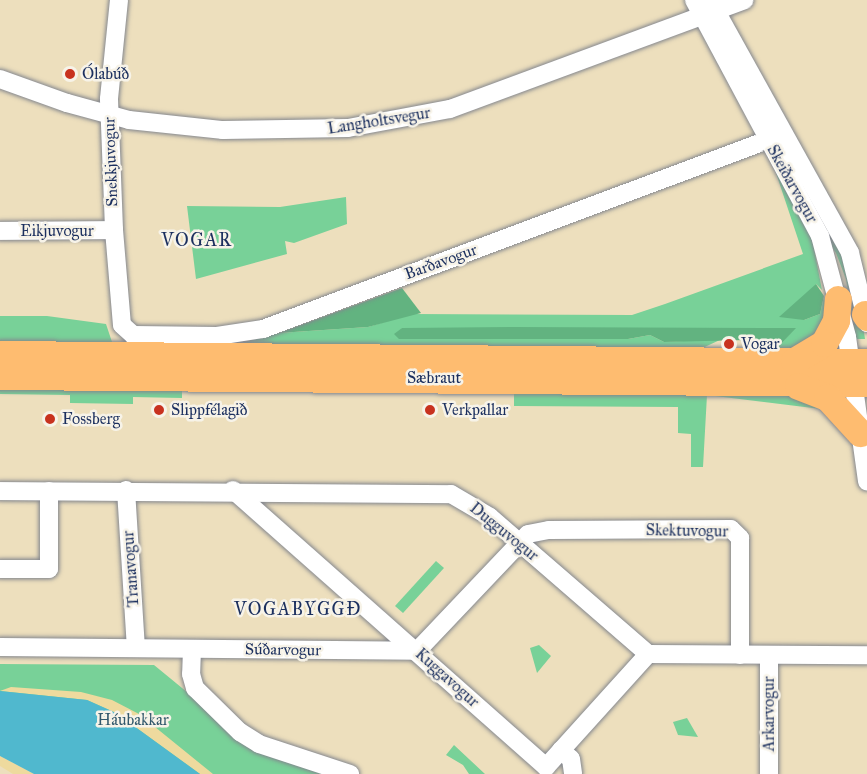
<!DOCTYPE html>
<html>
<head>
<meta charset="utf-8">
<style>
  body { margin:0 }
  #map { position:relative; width:867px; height:774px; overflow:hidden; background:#eddfbd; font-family:"IM FELL Great Primer",serif }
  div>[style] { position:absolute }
  .green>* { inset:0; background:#78d198 }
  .forest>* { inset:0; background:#62b380 }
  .sand>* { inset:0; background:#eeda9e }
  .water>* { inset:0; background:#50b8ce }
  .roads { filter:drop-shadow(0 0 2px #84878e) drop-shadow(0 0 2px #84878e) }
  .minor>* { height:18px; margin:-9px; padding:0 9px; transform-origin:9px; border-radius:9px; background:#fff }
  .highway>* { height:27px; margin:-13.5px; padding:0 13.5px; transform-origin:13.5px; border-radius:13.5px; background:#febc70 }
  .dots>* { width:16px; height:16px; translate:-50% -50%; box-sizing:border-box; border:3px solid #f7f3e8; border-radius:50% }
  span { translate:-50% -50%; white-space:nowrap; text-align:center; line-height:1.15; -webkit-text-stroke:5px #f7f3e8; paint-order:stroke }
  .poi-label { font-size:16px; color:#1b2f5e }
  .left { translate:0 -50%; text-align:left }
  .street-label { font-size:16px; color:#1b2f5e }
  .park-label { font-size:16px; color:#32586c }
  .neighbourhood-label { font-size:18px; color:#1b2f5e; letter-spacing:1.5px }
</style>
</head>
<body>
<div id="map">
  <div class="green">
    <div style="clip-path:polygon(771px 158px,812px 238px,822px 290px,816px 284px,804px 320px,820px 314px,824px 296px,827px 317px,820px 332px,792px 353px,767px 346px,780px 345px,795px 328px,402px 328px,399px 339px,628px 339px,650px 335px,664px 342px,722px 339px,696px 351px,230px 346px,279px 333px,368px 327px,411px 314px,632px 315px,665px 304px,803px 254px)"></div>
    <div style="clip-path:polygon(346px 197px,347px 224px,294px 243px,285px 241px,287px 254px,196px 279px,187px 206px,280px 207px)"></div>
    <div style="clip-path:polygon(822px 214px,857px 287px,865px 339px,856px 339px,846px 279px,836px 253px,824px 235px)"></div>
    <div style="clip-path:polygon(0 316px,47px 316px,106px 324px,113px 345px,0 344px)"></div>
    <div style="clip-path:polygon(0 383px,702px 389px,815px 398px,825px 401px,829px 410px,707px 395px,703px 467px,691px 467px,691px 434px,678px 433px,678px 407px,514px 406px,514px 390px,182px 389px,182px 398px,133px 397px,133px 404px,70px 403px,70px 395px,0 394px)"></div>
    <div style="clip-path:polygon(436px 561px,444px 568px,403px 613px,395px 606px)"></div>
    <div style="clip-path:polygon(539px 645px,551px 656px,537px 673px,530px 648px)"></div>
    <div style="clip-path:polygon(0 664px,154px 665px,204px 706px,333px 774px,57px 774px,0 745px)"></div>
    <div style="clip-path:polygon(687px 718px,698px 737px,678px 735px,673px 722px)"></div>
    <div style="clip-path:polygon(454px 745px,485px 774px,469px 774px,463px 765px,446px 755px)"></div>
  </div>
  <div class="forest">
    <div style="clip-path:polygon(816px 284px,824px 296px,820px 314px,804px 320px,779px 317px)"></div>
    <div style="clip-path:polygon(402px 288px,421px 313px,368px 327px,279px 333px)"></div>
    <div style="clip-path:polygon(402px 328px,513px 327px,796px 328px,780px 345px,767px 346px,747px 340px,664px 342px,650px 335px,628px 339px,399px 339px,394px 334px)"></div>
  </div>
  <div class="sand">
    <div style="clip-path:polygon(11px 687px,81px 692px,112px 700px,139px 714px,213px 774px,200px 774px,116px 713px,87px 700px,0 691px)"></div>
    <div style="clip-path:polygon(0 756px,34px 774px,13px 774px,0 766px)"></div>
  </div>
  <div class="water">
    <div style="clip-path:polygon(0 691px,87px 700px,116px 713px,200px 774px,34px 774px,0 756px)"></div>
  </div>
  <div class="roads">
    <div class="minor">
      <div style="left:119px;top:0;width:100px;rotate:95.8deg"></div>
      <div style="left:109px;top:99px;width:131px;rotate:87.8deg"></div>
      <div style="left:114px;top:230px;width:95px;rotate:85.2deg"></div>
      <div style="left:122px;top:325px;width:15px;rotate:42deg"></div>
      <div style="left:133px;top:335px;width:84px;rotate:0.7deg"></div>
      <div style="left:217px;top:336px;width:47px;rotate:-8.7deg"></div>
      <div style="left:263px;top:329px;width:528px;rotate:-20.53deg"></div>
      <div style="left:694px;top:0;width:268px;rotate:61.9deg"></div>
      <div style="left:820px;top:236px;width:105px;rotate:75deg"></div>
      <div style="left:847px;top:337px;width:146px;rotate:82.1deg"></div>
      <div style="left:710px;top:0;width:289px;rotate:61deg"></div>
      <div style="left:850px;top:253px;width:72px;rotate:76.3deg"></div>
      <div style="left:0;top:79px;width:71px;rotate:19.7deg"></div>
      <div style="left:67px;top:103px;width:64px;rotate:15.3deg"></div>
      <div style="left:129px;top:120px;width:95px;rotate:6.1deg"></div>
      <div style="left:223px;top:130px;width:125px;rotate:-0.9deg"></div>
      <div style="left:348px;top:128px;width:104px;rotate:-10.6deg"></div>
      <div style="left:450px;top:109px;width:314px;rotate:-20.3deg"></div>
      <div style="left:0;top:231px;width:114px;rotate:-0.5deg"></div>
      <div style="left:126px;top:490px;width:158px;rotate:86.4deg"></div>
      <div style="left:233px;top:490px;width:418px;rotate:41.5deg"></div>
      <div style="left:546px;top:767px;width:152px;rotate:-47.9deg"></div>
      <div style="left:0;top:491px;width:451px;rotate:0.4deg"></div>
      <div style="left:451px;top:494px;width:45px;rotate:30.5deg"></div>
      <div style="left:490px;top:517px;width:209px;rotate:40.9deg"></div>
      <div style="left:648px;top:654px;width:219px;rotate:0.3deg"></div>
      <div style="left:0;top:569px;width:49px"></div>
      <div style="left:49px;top:569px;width:78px;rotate:-90deg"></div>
      <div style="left:0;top:647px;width:417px;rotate:0.5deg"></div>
      <div style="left:417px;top:651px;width:161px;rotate:-46.5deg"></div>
      <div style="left:528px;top:534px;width:21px;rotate:-11deg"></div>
      <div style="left:549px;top:530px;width:182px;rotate:-0.3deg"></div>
      <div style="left:731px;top:529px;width:13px;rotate:45deg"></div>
      <div style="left:740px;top:538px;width:117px;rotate:90deg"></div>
      <div style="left:192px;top:649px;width:25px;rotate:92deg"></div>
      <div style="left:191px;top:674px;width:15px;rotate:74deg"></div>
      <div style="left:195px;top:688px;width:63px;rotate:44.4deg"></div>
      <div style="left:240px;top:732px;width:22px;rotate:32deg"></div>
      <div style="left:259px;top:744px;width:96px;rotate:18.2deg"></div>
      <div style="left:561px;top:750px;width:13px;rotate:42deg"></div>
      <div style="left:571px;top:759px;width:15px;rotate:82deg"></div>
      <div style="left:769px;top:774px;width:119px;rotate:-90deg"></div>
    </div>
    <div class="highway">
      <div style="left:865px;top:314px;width:4px;rotate:56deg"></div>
      <div style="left:0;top:354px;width:867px;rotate:0.53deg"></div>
      <div style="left:794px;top:361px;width:35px;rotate:-31deg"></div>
      <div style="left:824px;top:343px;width:26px;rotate:-62deg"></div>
      <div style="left:836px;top:320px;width:21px;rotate:-85deg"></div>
      <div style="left:0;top:376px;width:867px;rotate:0.46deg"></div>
      <div style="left:798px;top:386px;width:31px;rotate:21deg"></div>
      <div style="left:827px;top:397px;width:49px;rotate:47.5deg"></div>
    </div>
  </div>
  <div class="dots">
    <div style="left:70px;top:74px;background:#c8321e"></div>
    <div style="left:729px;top:344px;background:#c8321e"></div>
    <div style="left:159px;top:410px;background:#c8321e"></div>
    <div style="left:430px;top:410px;background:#c8321e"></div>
    <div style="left:50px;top:419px;background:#c8321e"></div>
  </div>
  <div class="poi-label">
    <span class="left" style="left:82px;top:74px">Ólabúð</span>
    <span class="left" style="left:741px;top:344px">Vogar</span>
    <span class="left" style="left:171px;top:410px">Slippfélagið</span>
    <span class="left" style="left:442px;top:410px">Verkpallar</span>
    <span class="left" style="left:62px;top:419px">Fossberg</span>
  </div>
  <div class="street-label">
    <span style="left:379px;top:121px;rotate:-9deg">Langholtsvegur</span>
    <span style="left:111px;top:162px;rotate:-92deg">Snekkjuvogur</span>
    <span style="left:792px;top:184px;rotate:61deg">Skeiðarvogur</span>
    <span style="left:57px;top:231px">Eikjuvogur</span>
    <span style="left:441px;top:262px;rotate:-20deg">Barðavogur</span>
    <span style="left:434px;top:378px">Sæbraut</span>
    <span style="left:687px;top:531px;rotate:1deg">Skektuvogur</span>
    <span style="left:504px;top:532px;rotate:39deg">Dugguvogur</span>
    <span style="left:131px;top:569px;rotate:-94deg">Tranavogur</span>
    <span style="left:283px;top:650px;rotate:1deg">Súðarvogur</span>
    <span style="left:447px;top:678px;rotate:42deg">Kuggavogur</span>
    <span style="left:769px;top:714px;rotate:-90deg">Arkarvogur</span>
  </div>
  <div class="park-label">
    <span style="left:133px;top:720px">Háubakkar</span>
  </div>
  <div class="neighbourhood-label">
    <span style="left:197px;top:240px">VOGAR</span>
    <span style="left:298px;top:609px">VOGABYGGÐ</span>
  </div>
</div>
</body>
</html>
